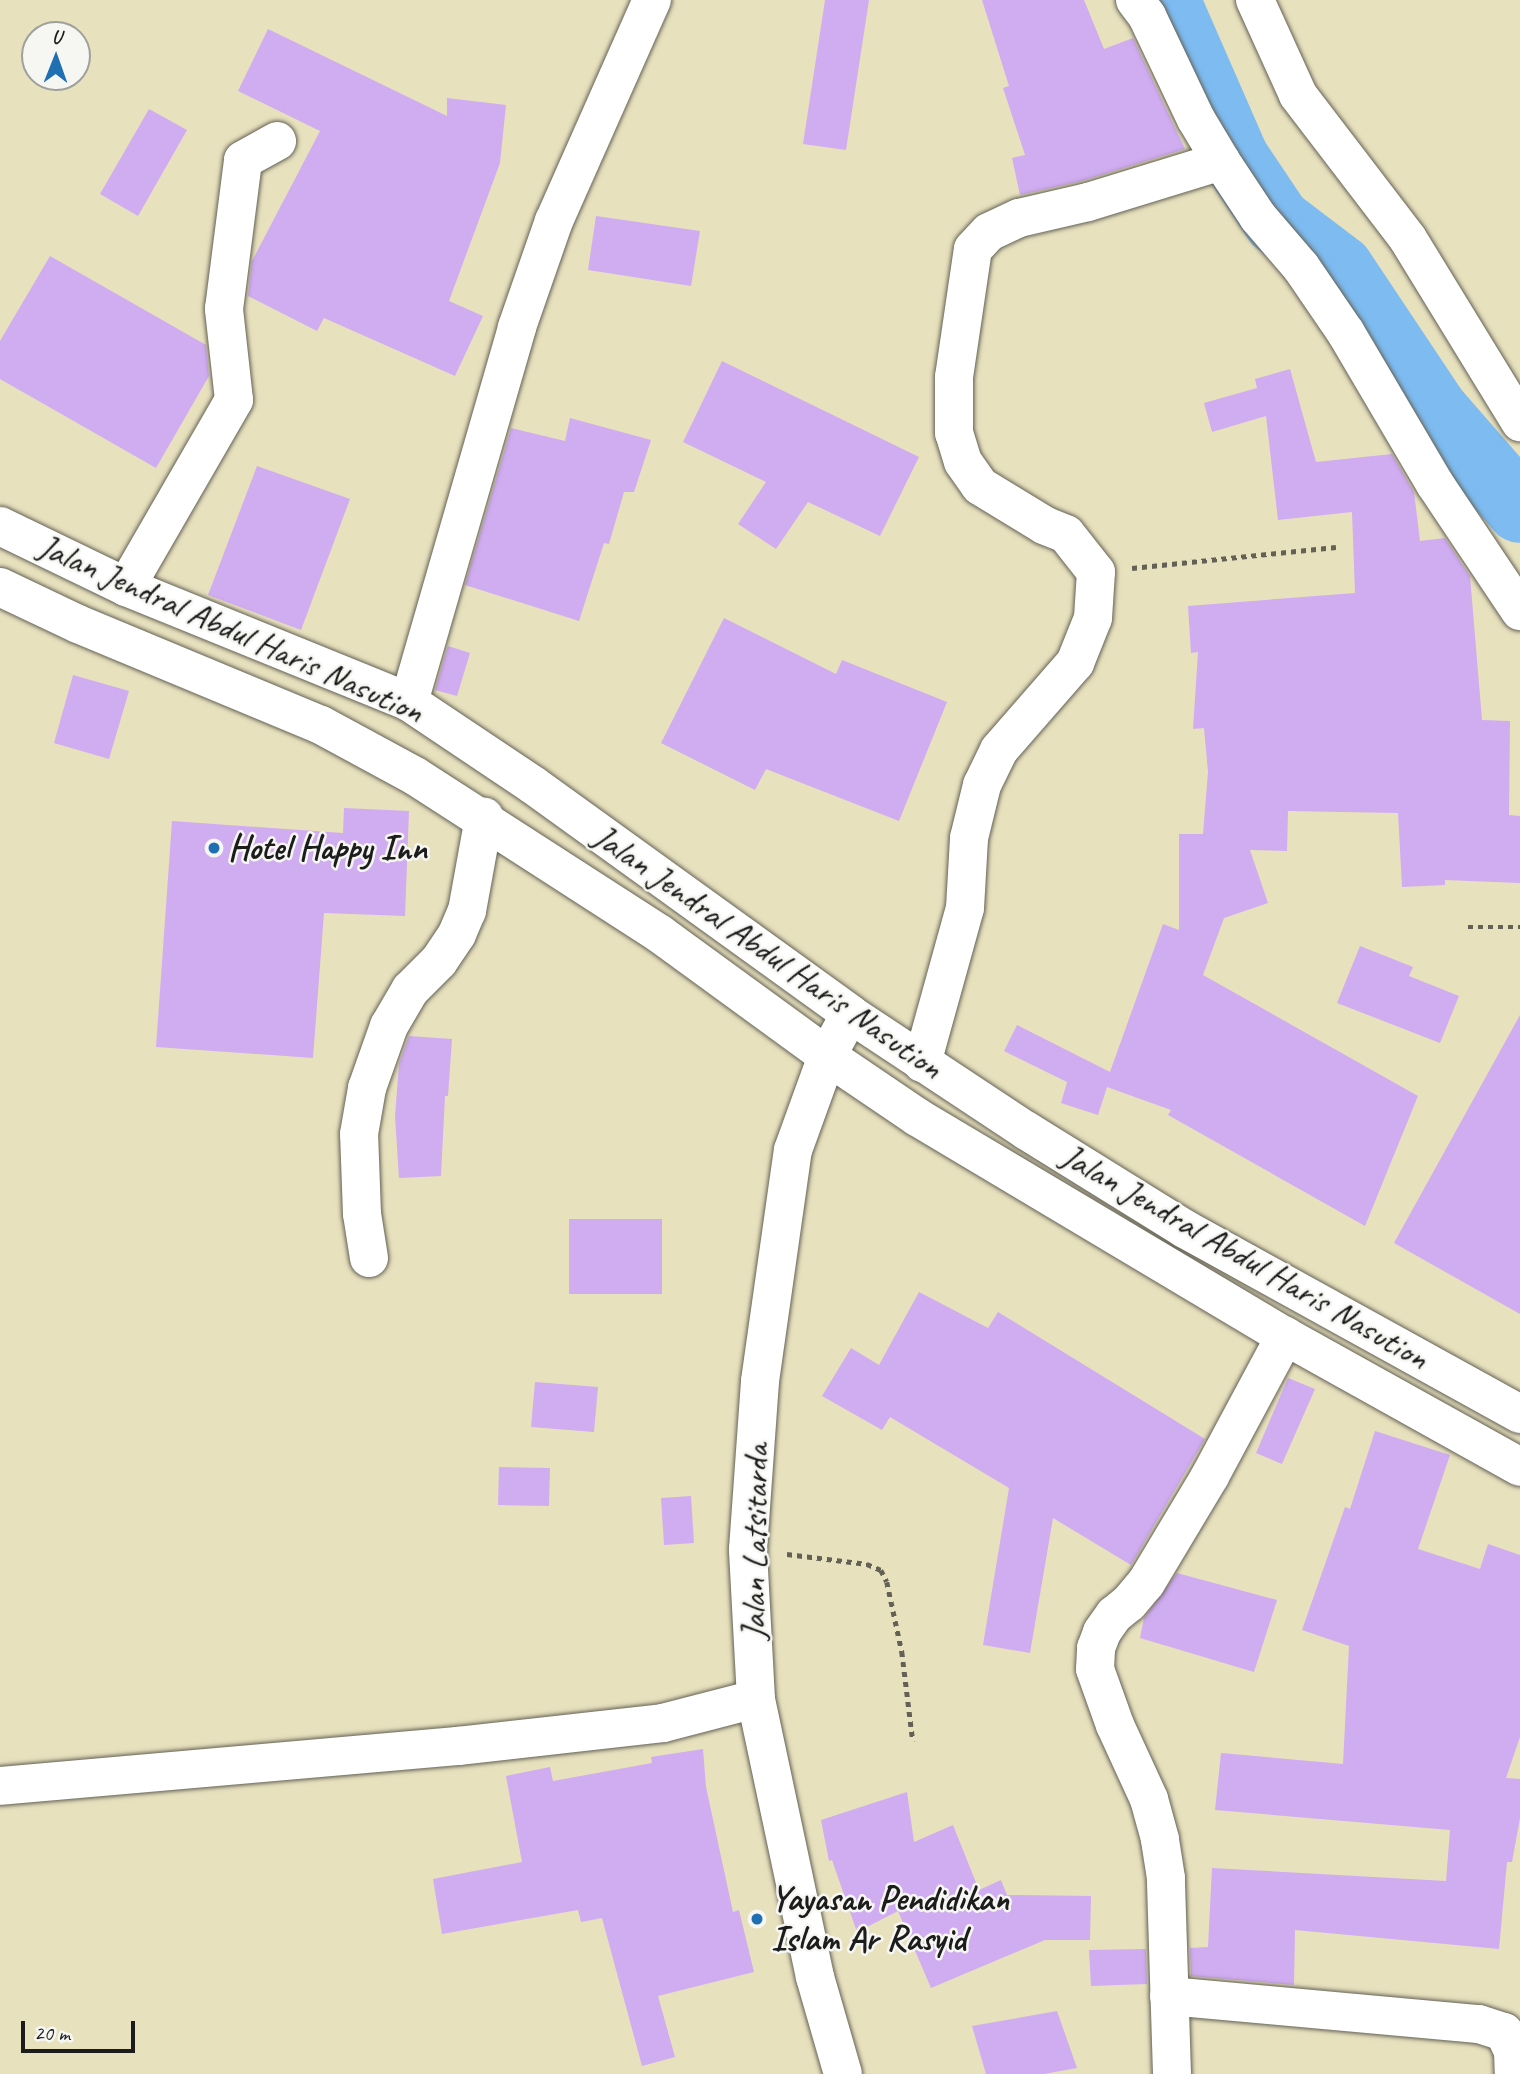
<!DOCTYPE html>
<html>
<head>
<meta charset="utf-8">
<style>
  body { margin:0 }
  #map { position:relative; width:1520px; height:2074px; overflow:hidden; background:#e8e1be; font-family:Caveat,sans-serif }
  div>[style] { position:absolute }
  .river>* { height:68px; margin:-34px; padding:0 34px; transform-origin:34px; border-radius:34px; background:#7dbbf0 }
  .building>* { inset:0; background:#d0acf1 }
  .path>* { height:4.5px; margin-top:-2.25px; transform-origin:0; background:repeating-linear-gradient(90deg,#636155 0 5px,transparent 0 10px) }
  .roads { filter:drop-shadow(0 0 2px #636155) drop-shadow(0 0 2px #636155) }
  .minor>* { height:38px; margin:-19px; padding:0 19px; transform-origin:19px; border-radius:19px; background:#fff }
  .highway>* { height:38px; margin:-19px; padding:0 19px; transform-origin:19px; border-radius:19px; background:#fff }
  .dots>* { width:19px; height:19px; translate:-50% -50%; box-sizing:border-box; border:4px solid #f6f6f2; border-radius:50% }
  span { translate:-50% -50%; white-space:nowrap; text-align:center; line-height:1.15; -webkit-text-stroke:5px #f6f6f2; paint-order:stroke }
  .street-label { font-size:35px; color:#1c1c1c }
  .poi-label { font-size:35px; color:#1c1c1c; font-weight:700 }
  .left { translate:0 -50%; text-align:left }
  .north { position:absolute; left:21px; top:21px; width:70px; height:70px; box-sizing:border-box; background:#f6f6f2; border:2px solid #9f9f9c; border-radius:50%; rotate:1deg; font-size:19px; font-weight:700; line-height:28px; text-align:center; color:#1c1c1c }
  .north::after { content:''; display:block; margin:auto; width:24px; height:32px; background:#1f6fb2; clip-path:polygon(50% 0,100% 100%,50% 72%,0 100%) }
  .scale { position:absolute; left:21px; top:2021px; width:114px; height:32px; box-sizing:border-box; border:4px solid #1c1c1c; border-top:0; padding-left:9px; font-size:21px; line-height:24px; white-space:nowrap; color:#1c1c1c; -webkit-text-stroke:5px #f6f6f2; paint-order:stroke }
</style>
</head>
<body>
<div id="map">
  <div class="river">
    <div style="left:1166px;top:0;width:172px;rotate:66.4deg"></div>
    <div style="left:1235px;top:158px;width:76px;rotate:56.3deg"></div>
    <div style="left:1277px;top:221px;width:79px;rotate:37.3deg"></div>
    <div style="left:1340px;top:269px;width:169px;rotate:56.3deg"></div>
    <div style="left:1434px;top:410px;width:131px;rotate:49deg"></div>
  </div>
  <div class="building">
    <div style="clip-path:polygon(825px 0,869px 0,846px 150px,803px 144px)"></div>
    <div style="clip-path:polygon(982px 0,1084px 0,1104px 49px,1133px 38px,1185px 149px,1082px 181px,1020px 195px,1012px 158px,1025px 155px,1003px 88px,1009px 86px)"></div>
    <div style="clip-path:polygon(268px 29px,447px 116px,447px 98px,506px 105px,500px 163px,449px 301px,483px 316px,455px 376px,324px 318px,317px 331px,248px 296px,252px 261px,320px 131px,238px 91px)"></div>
    <div style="clip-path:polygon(149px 109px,187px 130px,138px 216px,100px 194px)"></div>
    <div style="clip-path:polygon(596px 216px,700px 231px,691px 286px,588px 270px)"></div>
    <div style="clip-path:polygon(50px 256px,206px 345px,209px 376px,156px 468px,0 379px,0 341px)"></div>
    <div style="clip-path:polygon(722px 361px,919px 457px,880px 536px,808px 502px,776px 549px,738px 524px,766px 482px,683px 442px)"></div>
    <div style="clip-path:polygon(1290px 369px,1316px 462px,1392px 454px,1414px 492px,1420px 541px,1445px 538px,1470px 576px,1482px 720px,1510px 721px,1509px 815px,1520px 816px,1520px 883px,1445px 880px,1445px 885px,1402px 887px,1398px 813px,1288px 811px,1287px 851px,1250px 850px,1268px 903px,1224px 918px,1203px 975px,1418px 1096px,1365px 1226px,1168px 1115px,1171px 1110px,1107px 1087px,1098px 1115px,1061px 1103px,1067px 1082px,1004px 1051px,1017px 1025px,1110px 1072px,1163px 924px,1179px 930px,1179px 834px,1203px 834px,1208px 772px,1204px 728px,1193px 729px,1198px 652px,1191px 653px,1188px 606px,1355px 593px,1352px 512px,1278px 520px,1266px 416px,1212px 432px,1204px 403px,1257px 388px,1255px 379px)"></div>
    <div style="clip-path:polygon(570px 418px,651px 440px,634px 492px,624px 492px,609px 544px,604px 543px,579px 621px,465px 585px,511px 428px,565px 441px)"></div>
    <div style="clip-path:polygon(257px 466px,350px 499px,301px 630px,208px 595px)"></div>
    <div style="clip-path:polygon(724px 618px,836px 674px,842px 660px,947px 702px,899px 821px,766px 769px,755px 790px,661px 743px)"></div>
    <div style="clip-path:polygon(448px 646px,470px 653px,457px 696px,435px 690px)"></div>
    <div style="clip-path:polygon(73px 675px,129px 691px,109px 759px,54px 743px)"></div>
    <div style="clip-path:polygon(344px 808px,409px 811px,405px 916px,324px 913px,313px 1058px,156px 1047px,172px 821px,343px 833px)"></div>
    <div style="clip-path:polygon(1360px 946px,1413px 967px,1409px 976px,1459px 996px,1440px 1043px,1337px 1003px)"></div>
    <div style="clip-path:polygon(1520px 1015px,1520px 1314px,1394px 1243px)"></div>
    <div style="clip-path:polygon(409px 1036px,452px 1039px,448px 1096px,445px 1096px,441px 1176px,399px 1178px,395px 1116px,399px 1064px)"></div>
    <div style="clip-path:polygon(569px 1219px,662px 1219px,662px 1294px,569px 1294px)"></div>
    <div style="clip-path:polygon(919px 1292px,988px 1328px,998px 1312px,1205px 1439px,1131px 1565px,1053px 1518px,1030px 1653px,983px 1645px,1009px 1488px,890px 1417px,882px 1430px,822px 1396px,851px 1348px,879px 1365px)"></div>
    <div style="clip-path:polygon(1288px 1378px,1315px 1389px,1282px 1464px,1256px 1453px)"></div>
    <div style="clip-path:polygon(535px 1382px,598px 1387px,594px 1432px,531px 1427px)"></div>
    <div style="clip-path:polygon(1375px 1431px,1450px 1455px,1418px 1549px,1480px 1569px,1488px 1544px,1520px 1555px,1520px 1737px,1506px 1778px,1520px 1779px,1520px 1818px,1512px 1862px,1507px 1862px,1499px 1949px,1295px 1930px,1294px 1985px,1191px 1976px,1190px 1948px,1208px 1947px,1212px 1868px,1446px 1881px,1450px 1830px,1215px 1810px,1221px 1753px,1343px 1764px,1349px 1646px,1302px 1630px,1345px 1507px,1350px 1509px)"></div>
    <div style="clip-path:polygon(499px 1467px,550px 1468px,549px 1506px,498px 1505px)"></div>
    <div style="clip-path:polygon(691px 1496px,694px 1543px,664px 1545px,661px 1498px)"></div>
    <div style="clip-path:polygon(1177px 1573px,1277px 1600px,1254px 1672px,1140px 1638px,1144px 1618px)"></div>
    <div style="clip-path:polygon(703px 1749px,706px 1787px,733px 1912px,739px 1910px,754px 1972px,658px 1996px,675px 2057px,642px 2066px,602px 1918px,581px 1922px,578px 1910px,442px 1934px,433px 1879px,522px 1862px,506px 1776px,550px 1767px,553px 1781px,652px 1763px,651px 1757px)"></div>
    <div style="clip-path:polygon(907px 1792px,914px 1842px,953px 1825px,979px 1890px,1001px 1880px,1007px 1895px,1091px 1896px,1090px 1940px,1045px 1940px,931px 1988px,898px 1911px,857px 1932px,832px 1860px,829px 1861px,821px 1820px)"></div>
    <div style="clip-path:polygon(1146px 1949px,1147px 1984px,1091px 1986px,1089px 1950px)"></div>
    <div style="clip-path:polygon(1057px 2011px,1077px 2068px,1044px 2074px,986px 2074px,972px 2026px)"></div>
  </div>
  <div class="path">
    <div style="left:1132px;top:568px;width:205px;rotate:-5.9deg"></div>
    <div style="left:1468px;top:927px;width:52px"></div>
    <div style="left:787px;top:1554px;width:81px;rotate:7.1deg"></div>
    <div style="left:867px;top:1564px;width:15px;rotate:23deg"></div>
    <div style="left:881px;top:1570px;width:13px;rotate:63deg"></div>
    <div style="left:887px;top:1582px;width:72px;rotate:77.9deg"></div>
    <div style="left:902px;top:1652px;width:90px;rotate:83deg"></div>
  </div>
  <div class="roads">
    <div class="minor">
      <div style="left:1135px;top:0;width:20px;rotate:53deg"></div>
      <div style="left:1147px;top:16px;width:114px;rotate:64.6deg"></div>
      <div style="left:1196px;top:119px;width:49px;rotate:59.2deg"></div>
      <div style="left:1221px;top:161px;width:67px;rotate:56.5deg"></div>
      <div style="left:1258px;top:217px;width:66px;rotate:49.3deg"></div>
      <div style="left:1301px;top:267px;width:80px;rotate:55.7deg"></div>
      <div style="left:1346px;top:333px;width:175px;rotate:59.5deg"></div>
      <div style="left:1435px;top:484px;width:153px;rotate:56.2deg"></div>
      <div style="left:1255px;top:0;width:104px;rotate:65.6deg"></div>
      <div style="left:1298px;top:95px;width:181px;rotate:52.6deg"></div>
      <div style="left:1408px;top:239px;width:215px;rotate:58.5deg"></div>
      <div style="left:126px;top:587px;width:216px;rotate:-60deg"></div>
      <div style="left:234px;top:400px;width:92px;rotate:-96.3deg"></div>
      <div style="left:224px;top:309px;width:150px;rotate:-82.7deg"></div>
      <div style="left:243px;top:160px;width:39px;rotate:-29deg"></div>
      <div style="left:409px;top:702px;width:390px;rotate:-73.9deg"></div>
      <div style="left:517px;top:327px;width:112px;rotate:-70.8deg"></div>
      <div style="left:554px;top:221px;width:242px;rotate:-66.1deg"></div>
      <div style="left:922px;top:1063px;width:161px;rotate:-74.5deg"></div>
      <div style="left:965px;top:908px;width:70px;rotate:-86.7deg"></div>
      <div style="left:969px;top:838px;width:55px;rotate:-76.2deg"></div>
      <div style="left:982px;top:785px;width:39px;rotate:-64deg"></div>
      <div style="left:999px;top:750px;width:116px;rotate:-48.9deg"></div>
      <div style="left:1075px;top:663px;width:48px;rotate:-68.2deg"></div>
      <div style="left:1093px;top:618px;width:46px;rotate:-86.3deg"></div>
      <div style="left:1096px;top:572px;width:48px;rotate:-128.3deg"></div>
      <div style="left:1066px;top:534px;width:24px;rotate:-158deg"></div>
      <div style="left:1044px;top:525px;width:75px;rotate:-148.6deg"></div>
      <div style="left:980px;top:486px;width:29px;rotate:-125deg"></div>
      <div style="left:963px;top:462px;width:30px;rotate:-107deg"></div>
      <div style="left:954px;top:433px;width:56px;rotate:-90deg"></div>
      <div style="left:954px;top:377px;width:129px;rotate:-81.6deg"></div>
      <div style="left:973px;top:249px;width:23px;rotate:-47deg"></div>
      <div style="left:989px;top:232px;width:33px;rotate:-25deg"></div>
      <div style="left:1019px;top:218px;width:71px;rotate:-13.1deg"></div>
      <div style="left:1088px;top:202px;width:139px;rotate:-17.1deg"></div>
      <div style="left:369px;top:1258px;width:45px;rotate:-99deg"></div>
      <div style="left:362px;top:1214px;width:80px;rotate:-92.1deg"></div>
      <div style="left:359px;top:1134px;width:47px;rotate:-80.1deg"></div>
      <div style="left:367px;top:1088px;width:66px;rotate:-70.5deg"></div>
      <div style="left:389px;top:1026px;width:42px;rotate:-59.7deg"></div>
      <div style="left:410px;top:990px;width:41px;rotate:-45deg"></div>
      <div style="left:439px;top:961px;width:32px;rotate:-56deg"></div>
      <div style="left:457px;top:934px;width:25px;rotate:-67deg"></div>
      <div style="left:467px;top:911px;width:96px;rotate:-79.7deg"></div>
      <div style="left:0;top:1786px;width:460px;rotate:-5deg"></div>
      <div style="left:458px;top:1746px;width:206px;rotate:-6.4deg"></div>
      <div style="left:663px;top:1723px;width:96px;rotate:-14.5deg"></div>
      <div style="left:1169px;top:1996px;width:311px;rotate:5.2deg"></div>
      <div style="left:1479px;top:2024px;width:26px;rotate:18deg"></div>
      <div style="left:1504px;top:2032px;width:21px;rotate:65deg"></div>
      <div style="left:1513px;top:2051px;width:23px;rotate:88deg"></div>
      <div style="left:843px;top:2074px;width:101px;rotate:-106.1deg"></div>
      <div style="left:815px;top:1977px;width:284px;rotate:-102deg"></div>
      <div style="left:756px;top:1699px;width:150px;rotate:-93.1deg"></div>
      <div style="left:748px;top:1549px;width:168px;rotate:-85.9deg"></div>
      <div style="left:760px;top:1381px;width:233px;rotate:-81.9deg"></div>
      <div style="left:793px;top:1150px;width:100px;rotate:-70.1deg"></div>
      <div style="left:827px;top:1056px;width:48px;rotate:-61.3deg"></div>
      <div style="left:1172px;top:2074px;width:196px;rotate:-91.8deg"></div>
      <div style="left:1166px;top:1878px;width:39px;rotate:-99deg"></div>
      <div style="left:1160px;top:1839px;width:41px;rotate:-105.4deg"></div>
      <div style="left:1149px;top:1799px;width:81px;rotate:-114.7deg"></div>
      <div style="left:1115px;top:1725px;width:59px;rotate:-109.7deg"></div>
      <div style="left:1095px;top:1669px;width:21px;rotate:-87deg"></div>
      <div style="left:1096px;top:1648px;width:17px;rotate:-69deg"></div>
      <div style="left:1102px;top:1632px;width:21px;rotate:-55deg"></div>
      <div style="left:1114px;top:1615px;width:19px;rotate:-39deg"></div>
      <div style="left:1129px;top:1603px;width:26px;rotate:-50deg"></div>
      <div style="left:1146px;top:1583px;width:125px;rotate:-59.1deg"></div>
      <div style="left:1210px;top:1476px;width:159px;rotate:-61.8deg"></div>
    </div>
    <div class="highway">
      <div style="left:0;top:526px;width:140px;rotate:25.8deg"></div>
      <div style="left:126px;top:587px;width:305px;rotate:22.1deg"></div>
      <div style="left:409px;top:702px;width:149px;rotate:33.8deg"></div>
      <div style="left:533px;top:785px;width:391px;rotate:35.8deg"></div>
      <div style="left:850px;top:1014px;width:212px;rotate:33.5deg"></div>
      <div style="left:1027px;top:1131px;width:186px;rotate:31.8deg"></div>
      <div style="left:1185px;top:1229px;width:383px;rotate:28.9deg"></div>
      <div style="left:0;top:587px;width:86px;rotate:25.4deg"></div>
      <div style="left:78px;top:624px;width:263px;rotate:22.6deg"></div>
      <div style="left:321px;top:725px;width:107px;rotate:28.5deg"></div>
      <div style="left:415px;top:776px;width:292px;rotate:32.8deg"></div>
      <div style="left:660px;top:934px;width:207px;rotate:36.1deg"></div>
      <div style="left:827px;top:1056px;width:109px;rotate:34.1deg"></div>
      <div style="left:917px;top:1117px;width:428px;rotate:30.8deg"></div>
      <div style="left:1285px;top:1336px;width:269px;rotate:29.1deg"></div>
    </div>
  </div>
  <div class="dots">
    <div style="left:214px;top:848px;background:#1f6fb2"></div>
    <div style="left:757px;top:1919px;background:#1f6fb2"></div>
  </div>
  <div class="street-label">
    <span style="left:231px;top:629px;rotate:24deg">Jalan Jendral Abdul Haris Nasution</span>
    <span style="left:768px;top:952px;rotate:35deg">Jalan Jendral Abdul Haris Nasution</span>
    <span style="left:1245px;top:1257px;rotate:30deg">Jalan Jendral Abdul Haris Nasution</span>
    <span style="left:755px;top:1542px;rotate:-89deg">Jalan Latsitarda</span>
  </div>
  <div class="poi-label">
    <span class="left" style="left:228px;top:848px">Hotel Happy Inn</span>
    <span class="left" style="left:771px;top:1919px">Yayasan Pendidikan<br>Islam Ar Rasyid</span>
  </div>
  <div class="north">U</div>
  <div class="scale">20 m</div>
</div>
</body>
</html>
